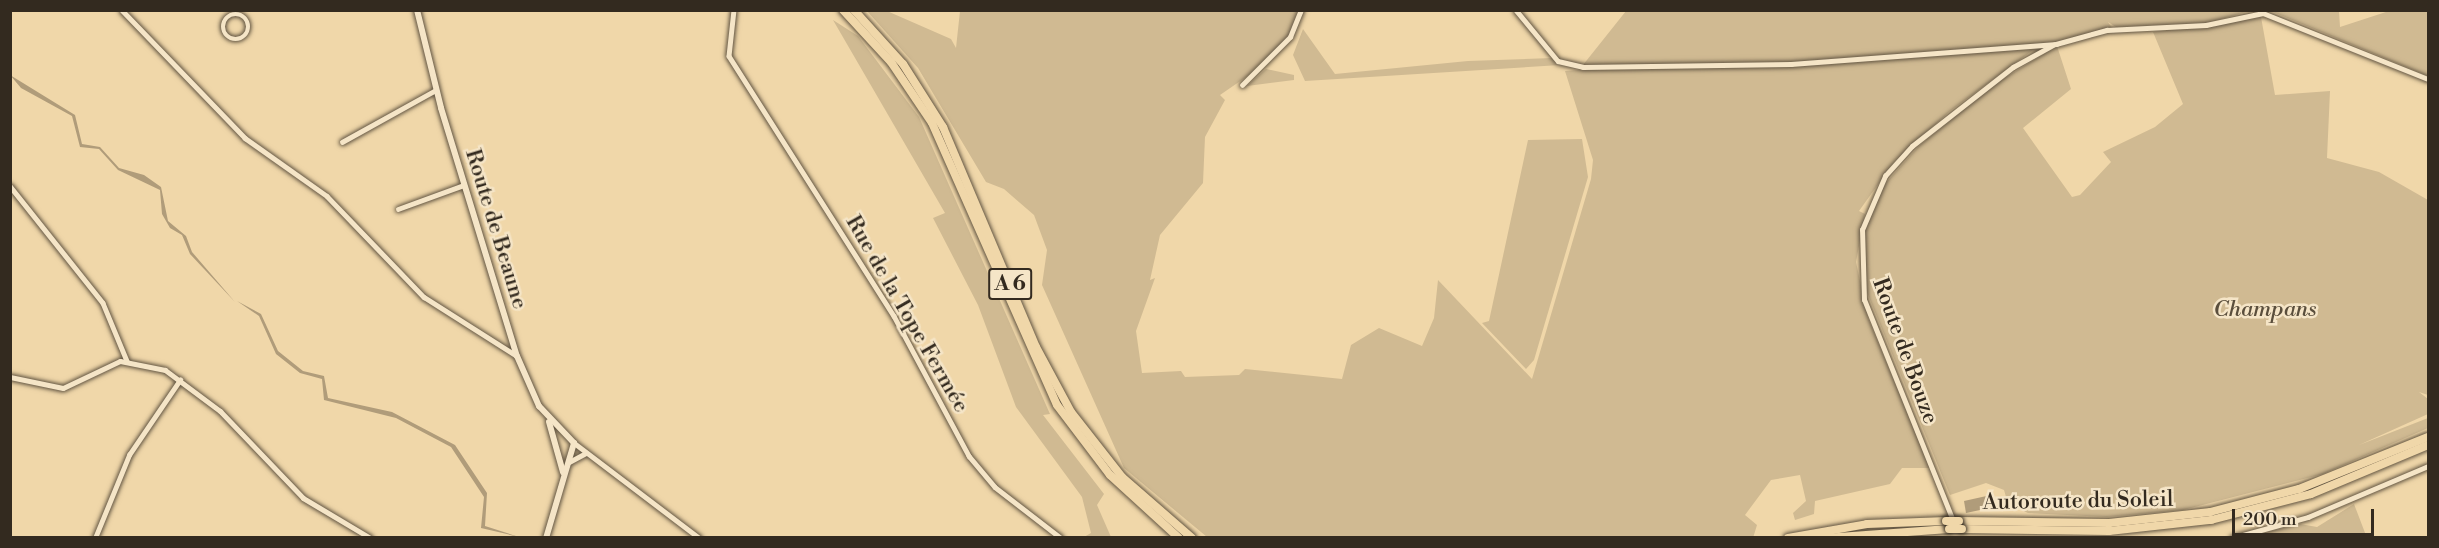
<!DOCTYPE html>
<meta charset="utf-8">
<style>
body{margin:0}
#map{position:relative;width:2439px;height:548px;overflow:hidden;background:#f0d7a9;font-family:"Libre Bodoni",serif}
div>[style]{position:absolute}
.green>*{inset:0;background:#d0ba92}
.water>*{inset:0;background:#b09c7a}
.roads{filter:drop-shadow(0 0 2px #625542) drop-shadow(0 0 2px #625542)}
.minor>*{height:4.5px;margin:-2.25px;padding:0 2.25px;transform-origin:2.25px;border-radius:2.25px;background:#f5e5c7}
.minor>.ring{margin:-2.25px;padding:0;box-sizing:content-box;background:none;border:4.5px solid #f5e5c7;border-radius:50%}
.tertiary>*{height:5px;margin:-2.5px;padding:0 2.5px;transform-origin:2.5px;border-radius:2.5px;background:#f5e5c7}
.secondary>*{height:6px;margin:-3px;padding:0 3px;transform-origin:3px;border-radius:3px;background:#f5e5c7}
.motorway>*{height:8px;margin:-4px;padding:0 4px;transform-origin:4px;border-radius:4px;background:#f0d7a9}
.bridges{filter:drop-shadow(0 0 2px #332a1f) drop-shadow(0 0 2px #332a1f)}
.motorway-bridge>*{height:8px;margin:-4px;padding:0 4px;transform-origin:4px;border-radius:4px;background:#f0d7a9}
span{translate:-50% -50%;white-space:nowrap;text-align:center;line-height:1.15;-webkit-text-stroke:5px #f5e5c7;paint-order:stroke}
.shield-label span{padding:2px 4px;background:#f5e5c7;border:2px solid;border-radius:4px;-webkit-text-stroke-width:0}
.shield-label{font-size:21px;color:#332a1f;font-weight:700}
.street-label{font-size:22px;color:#332a1f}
.park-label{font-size:22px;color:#5a4e3c;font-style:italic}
.frame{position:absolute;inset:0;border:12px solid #332a1f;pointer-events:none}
.scale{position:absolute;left:2232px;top:509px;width:142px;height:27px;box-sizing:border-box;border:3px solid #332a1f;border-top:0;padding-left:8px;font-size:18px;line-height:21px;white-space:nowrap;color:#332a1f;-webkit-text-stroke:4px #f5e5c7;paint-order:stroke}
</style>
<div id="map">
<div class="green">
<i style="clip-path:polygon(867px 11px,887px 11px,951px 39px,956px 48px,960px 11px,1298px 11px,1290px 33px,1265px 64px,1220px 95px,1225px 100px,1205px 137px,1203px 183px,1160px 235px,1150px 280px,1155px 278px,1136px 331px,1142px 373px,1181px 371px,1185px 377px,1239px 375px,1245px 369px,1342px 379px,1351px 345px,1379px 328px,1422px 346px,1434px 318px,1438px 280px,1532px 379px,1591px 179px,1593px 160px,1565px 71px,1579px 70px,1626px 11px,2249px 11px,2208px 23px,2116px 27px,2108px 22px,2112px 28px,2033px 50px,1950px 111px,1894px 162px,1859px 211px,1865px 214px,1856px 262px,1868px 318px,1930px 468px,1902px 468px,1890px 484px,1815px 501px,1814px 514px,1795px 520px,1793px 513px,1806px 501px,1800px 475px,1771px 480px,1745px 515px,1757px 525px,1753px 538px,1207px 537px,1124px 468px,1042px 285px,1047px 250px,1034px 215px,1004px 189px,986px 182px,918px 68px)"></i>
<i style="clip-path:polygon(2271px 11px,2339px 11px,2340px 27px,2389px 11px,2428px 11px,2428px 76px)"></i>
<i style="clip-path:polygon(2261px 17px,2275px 95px,2330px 91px,2327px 158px,2379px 172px,2428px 200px,2428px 395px,2419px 392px,2428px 399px,2428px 414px,2359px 445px,2428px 418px,2428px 428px,2323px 474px,2183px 510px,2107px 517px,2028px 513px,2008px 504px,2004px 490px,1986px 483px,1950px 495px,1864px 285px,1865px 230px,1883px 186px,1919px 146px,1995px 84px,2057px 46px,2071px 89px,2023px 128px,2072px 197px,2080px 195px,2111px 162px,2103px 152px,2155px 127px,2183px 104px,2153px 32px)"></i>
<i style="clip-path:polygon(833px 20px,858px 36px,919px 117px,1050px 414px,1043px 415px,1104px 494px,1097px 505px,1111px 537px,1084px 537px,1091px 533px,1082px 497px,1016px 407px,978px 305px,933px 218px,945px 213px)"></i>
<i style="clip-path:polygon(1303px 29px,1335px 74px,1468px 61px,1552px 58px,1560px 65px,1305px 81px,1293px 55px)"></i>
<i style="clip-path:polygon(1266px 69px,1294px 75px,1294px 80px,1247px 86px)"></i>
<i style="clip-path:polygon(1582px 139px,1588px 177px,1534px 360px,1526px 369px,1482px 323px,1489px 321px,1528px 140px)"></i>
<i style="clip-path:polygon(2354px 504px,2367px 538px,2242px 538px,2300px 524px,2317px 527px)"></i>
</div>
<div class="water">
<i style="clip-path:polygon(10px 75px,75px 115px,82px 144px,100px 147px,119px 168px,144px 175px,161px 187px,168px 221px,186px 236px,192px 252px,235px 302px,190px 254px,182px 235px,170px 228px,162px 214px,160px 190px,118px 170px,99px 149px,80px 147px,72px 116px,21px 88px)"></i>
<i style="clip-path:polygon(237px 301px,261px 314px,278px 351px,303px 371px,324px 376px,328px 398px,392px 412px,455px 445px,487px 493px,485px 526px,519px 537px,481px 528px,484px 497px,451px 447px,396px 418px,324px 400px,322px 379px,300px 373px,276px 354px,259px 316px)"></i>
<i style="clip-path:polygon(1991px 495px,1994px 507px,1966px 513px,1964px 501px)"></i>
</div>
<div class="roads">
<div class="minor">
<i style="left:122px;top:10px;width:178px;rotate:46.1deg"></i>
<i style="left:245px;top:138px;width:100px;rotate:35.3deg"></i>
<i style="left:327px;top:196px;width:140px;rotate:46.2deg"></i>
<i style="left:424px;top:297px;width:110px;rotate:32.4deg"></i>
<i style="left:734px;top:10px;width:46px;rotate:96.2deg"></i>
<i style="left:729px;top:56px;width:308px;rotate:57.6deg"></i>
<i style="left:894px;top:316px;width:159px;rotate:61.8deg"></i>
<i style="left:969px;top:456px;width:40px;rotate:50deg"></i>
<i style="left:995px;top:487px;width:83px;rotate:37.7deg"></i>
<i style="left:1516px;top:10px;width:66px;rotate:50.5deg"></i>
<i style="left:1558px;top:61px;width:26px;rotate:13deg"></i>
<i style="left:1583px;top:67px;width:208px;rotate:-0.8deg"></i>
<i style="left:1791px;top:64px;width:266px;rotate:-4.3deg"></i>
<i style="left:2056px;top:44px;width:53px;rotate:-15.4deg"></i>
<i style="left:2107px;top:30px;width:99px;rotate:-2.9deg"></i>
<i style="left:2206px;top:25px;width:58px;rotate:-11.9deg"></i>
<i style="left:2263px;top:13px;width:178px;rotate:21.8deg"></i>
<i class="ring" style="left:223px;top:14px;width:21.5px;height:21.5px"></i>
<i style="left:1242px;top:85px;width:68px;rotate:-45deg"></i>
<i style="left:1290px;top:37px;width:29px;rotate:-68deg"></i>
<i style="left:342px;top:142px;width:107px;rotate:-29deg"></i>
<i style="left:10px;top:186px;width:149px;rotate:51.5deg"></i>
<i style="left:103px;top:303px;width:63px;rotate:67.5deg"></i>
<i style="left:398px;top:209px;width:70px;rotate:-20deg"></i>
<i style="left:1953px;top:521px;width:238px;rotate:-111.9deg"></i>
<i style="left:1864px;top:300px;width:70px;rotate:-91.6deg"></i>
<i style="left:1862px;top:230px;width:59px;rotate:-66.9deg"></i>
<i style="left:1885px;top:176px;width:40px;rotate:-48deg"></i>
<i style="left:1912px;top:146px;width:128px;rotate:-38deg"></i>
<i style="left:2013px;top:67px;width:46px;rotate:-28.8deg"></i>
<i style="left:95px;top:538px;width:90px;rotate:-67.7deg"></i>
<i style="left:129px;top:455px;width:91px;rotate:-55.8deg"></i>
<i style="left:2232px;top:538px;width:79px;rotate:-15.4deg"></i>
<i style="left:2308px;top:517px;width:130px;rotate:-23deg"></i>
</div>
<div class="tertiary">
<i style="left:10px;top:377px;width:54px;rotate:11.7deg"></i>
<i style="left:63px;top:388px;width:63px;rotate:-25.3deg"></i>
<i style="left:120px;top:361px;width:46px;rotate:11.3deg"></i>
<i style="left:165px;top:370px;width:69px;rotate:36.7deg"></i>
<i style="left:220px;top:411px;width:120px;rotate:46.3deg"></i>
<i style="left:303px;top:498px;width:78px;rotate:30.8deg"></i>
<i style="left:574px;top:443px;width:157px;rotate:37.2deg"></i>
<i style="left:569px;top:462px;width:19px;rotate:-28deg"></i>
</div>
<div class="secondary">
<i style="left:417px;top:10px;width:101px;rotate:76.2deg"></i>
<i style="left:441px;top:108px;width:259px;rotate:73deg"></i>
<i style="left:517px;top:356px;width:55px;rotate:66.3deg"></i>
<i style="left:539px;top:406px;width:51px;rotate:46.6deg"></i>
<i style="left:574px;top:443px;width:99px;rotate:106.4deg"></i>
<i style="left:549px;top:422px;width:52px;rotate:74.4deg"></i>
</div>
<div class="motorway">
<i style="left:843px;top:10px;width:71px;rotate:47.3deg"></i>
<i style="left:891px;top:62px;width:73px;rotate:56.1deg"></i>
<i style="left:932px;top:123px;width:308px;rotate:66.1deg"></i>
<i style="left:1057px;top:405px;width:88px;rotate:52.9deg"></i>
<i style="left:1110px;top:475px;width:93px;rotate:42.4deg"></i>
<i style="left:854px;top:10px;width:73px;rotate:47.8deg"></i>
<i style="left:903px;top:64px;width:75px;rotate:57.6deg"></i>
<i style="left:943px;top:127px;width:239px;rotate:67.1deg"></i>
<i style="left:1036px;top:347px;width:74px;rotate:61.7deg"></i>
<i style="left:1071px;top:412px;width:83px;rotate:51.9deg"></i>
<i style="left:1122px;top:477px;width:93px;rotate:41.1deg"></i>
<i style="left:1959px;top:521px;width:150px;rotate:0.8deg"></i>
<i style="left:2109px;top:523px;width:102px;rotate:-6.2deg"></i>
<i style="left:2210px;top:512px;width:92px;rotate:-14.5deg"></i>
<i style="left:2299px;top:489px;width:139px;rotate:-22deg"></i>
<i style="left:1962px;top:529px;width:147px;rotate:0.8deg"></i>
<i style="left:2109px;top:531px;width:103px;rotate:-6.2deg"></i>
<i style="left:2211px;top:520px;width:103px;rotate:-14.6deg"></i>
<i style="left:2311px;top:494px;width:127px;rotate:-22.7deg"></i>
<i style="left:1788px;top:538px;width:80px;rotate:-10deg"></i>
<i style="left:1867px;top:524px;width:79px;rotate:-2.2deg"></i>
<i style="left:1825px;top:538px;width:124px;rotate:-4.2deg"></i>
</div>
</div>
<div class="bridges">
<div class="motorway-bridge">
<i style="left:1946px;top:521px;width:13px"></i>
<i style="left:1949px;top:529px;width:13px"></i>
</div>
</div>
<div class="shield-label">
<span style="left:1010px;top:284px">A 6</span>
</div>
<div class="street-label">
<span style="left:496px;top:229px;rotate:73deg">Route de Beaune</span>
<span style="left:907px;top:314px;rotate:60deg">Rue de la Tope Fermée</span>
<span style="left:1905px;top:351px;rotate:70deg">Route de Bouze</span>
<span style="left:2078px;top:501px;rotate:-1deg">Autoroute du Soleil</span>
</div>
<div class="park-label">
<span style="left:2265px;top:310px">Champans</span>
</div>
<div class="frame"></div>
<div class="scale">200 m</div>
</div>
